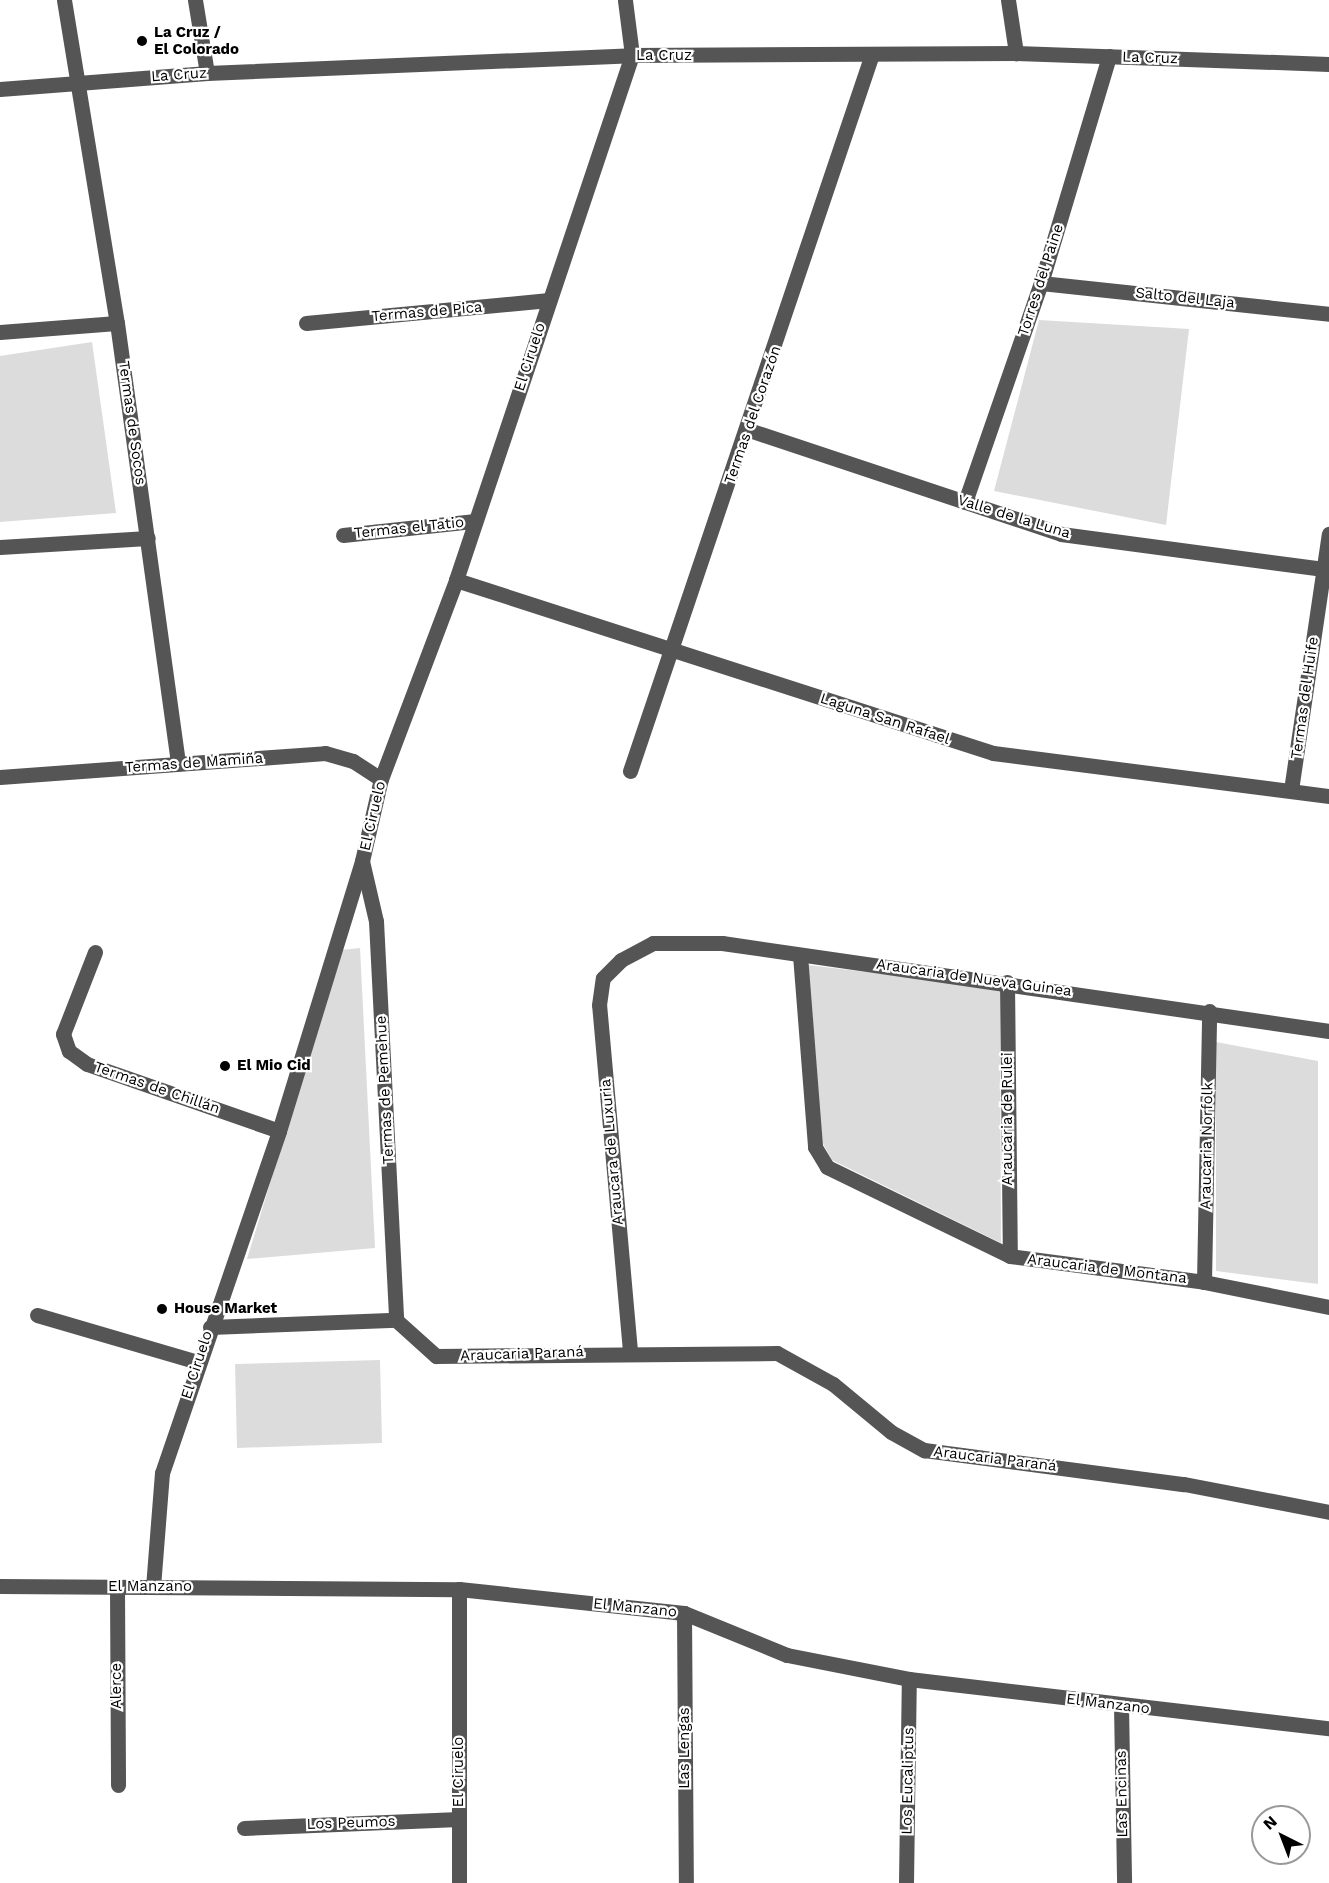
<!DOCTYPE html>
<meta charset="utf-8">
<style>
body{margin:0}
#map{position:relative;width:1329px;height:1883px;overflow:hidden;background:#fff;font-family:"Work Sans",sans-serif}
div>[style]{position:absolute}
.green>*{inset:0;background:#dcdcdc}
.minor>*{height:15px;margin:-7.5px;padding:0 7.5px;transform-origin:7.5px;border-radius:7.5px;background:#555}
.dots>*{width:16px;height:16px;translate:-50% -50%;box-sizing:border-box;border:3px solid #fff;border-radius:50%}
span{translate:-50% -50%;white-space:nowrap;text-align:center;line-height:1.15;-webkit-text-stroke:4.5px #fff;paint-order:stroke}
.poi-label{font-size:15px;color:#000;font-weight:700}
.left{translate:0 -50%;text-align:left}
.street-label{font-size:15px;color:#000}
.north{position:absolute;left:1251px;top:1805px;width:60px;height:60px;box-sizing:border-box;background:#fff;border:2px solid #999;border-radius:50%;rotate:318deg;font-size:16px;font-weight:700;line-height:24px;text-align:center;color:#000}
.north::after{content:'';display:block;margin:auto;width:21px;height:27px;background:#000;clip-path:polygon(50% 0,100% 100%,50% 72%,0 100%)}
</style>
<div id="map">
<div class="green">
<i style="clip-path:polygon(1039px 320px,1189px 329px,1166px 525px,994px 491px)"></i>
<i style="clip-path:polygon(92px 342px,116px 513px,0 522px,0 356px)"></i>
<i style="clip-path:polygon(360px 948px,375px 1248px,247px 1259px,341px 950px)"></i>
<i style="clip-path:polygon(808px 965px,1000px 988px,1001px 1243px,832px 1160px,822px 1142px)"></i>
<i style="clip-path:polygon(1216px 1042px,1318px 1061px,1318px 1284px,1216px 1271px)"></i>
<i style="clip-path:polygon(380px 1360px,382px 1443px,237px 1448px,235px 1364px)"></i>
</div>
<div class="minor">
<i style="left:64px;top:0;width:327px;rotate:80.7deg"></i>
<i style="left:117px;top:323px;width:445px;rotate:82.1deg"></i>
<i style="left:195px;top:0;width:74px;rotate:80.7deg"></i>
<i style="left:1008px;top:0;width:54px;rotate:81.4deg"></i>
<i style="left:0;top:89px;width:208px;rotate:-4.4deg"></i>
<i style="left:207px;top:73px;width:425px;rotate:-2.4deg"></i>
<i style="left:632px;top:55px;width:384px;rotate:-0.3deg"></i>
<i style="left:1016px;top:53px;width:313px;rotate:2deg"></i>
<i style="left:1041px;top:283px;width:290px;rotate:6.1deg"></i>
<i style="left:306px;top:323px;width:244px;rotate:-5.4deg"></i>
<i style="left:0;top:332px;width:117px;rotate:-4.4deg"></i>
<i style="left:749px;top:430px;width:329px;rotate:18.4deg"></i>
<i style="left:1061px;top:534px;width:265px;rotate:7.6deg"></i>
<i style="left:965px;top:502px;width:232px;rotate:-70.9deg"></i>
<i style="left:1041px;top:283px;width:237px;rotate:-73.3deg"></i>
<i style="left:343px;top:535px;width:133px;rotate:-6.1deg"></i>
<i style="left:0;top:547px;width:148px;rotate:-3.5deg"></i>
<i style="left:456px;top:580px;width:564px;rotate:17.86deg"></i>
<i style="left:993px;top:753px;width:339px;rotate:7.3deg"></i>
<i style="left:630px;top:771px;width:754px;rotate:-71.35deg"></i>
<i style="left:0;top:777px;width:326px;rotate:-4.2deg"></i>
<i style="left:325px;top:753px;width:29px;rotate:16deg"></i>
<i style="left:353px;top:761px;width:33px;rotate:33deg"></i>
<i style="left:1291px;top:790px;width:259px;rotate:-81.6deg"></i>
<i style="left:362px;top:861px;width:62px;rotate:76.9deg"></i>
<i style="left:376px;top:921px;width:400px;rotate:87.1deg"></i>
<i style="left:95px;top:952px;width:88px;rotate:111.3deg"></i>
<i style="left:63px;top:1034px;width:18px;rotate:71deg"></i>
<i style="left:69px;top:1051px;width:22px;rotate:36deg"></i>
<i style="left:87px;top:1064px;width:203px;rotate:19.2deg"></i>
<i style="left:800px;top:955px;width:193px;rotate:85.5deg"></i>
<i style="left:815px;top:1147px;width:23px;rotate:59deg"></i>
<i style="left:827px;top:1167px;width:203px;rotate:25.9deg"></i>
<i style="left:1010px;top:1256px;width:196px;rotate:7.6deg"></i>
<i style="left:1204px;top:1282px;width:127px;rotate:11.3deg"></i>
<i style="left:1007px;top:982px;width:274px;rotate:89.4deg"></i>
<i style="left:1204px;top:1282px;width:271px;rotate:-88.9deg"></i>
<i style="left:37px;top:1315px;width:168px;rotate:16.3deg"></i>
<i style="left:210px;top:1327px;width:186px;rotate:-2.2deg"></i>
<i style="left:396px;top:1320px;width:54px;rotate:42deg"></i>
<i style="left:436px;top:1356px;width:341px;rotate:-0.5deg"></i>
<i style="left:777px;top:1353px;width:64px;rotate:29deg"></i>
<i style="left:833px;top:1384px;width:75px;rotate:39.6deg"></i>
<i style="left:891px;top:1432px;width:38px;rotate:29deg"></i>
<i style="left:924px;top:1450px;width:262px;rotate:7.5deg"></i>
<i style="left:1184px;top:1484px;width:148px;rotate:10.9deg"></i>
<i style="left:630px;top:1351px;width:347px;rotate:-95.1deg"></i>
<i style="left:599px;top:1005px;width:27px;rotate:-82deg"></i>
<i style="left:603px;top:978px;width:25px;rotate:-45deg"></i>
<i style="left:621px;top:960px;width:36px;rotate:-28deg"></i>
<i style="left:653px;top:943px;width:69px"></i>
<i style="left:722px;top:943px;width:613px;rotate:8.25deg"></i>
<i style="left:0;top:1586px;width:459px;rotate:0.4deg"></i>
<i style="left:459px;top:1589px;width:226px;rotate:6.1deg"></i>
<i style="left:684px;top:1613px;width:111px;rotate:22.2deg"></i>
<i style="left:787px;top:1655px;width:124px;rotate:11.1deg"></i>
<i style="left:909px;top:1679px;width:423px;rotate:6.7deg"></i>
<i style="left:117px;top:1587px;width:198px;rotate:89.7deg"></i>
<i style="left:153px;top:1587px;width:114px;rotate:-85.5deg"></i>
<i style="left:162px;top:1473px;width:361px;rotate:-71.1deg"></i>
<i style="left:279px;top:1131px;width:282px;rotate:-72.9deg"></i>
<i style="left:362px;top:861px;width:84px;rotate:-77deg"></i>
<i style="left:381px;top:779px;width:213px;rotate:-69.3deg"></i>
<i style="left:456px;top:580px;width:554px;rotate:-71.47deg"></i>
<i style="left:632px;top:55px;width:55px;rotate:-97.3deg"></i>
<i style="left:684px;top:1613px;width:270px;rotate:89.6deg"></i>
<i style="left:1121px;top:1705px;width:178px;rotate:89deg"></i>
<i style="left:244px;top:1828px;width:215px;rotate:-2.4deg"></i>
<i style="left:459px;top:1883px;width:294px;rotate:-90deg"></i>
<i style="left:906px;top:1883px;width:204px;rotate:-89.2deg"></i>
</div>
<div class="dots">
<i style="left:142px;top:41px;background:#000"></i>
<i style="left:225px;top:1066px;background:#000"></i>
<i style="left:162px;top:1309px;background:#000"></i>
</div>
<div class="poi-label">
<span class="left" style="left:154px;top:41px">La Cruz /<br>El Colorado</span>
<span class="left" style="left:237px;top:1066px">El Mio Cid</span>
<span class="left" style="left:174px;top:1309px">House Market</span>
</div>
<div class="street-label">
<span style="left:664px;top:56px">La Cruz</span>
<span style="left:1150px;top:58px;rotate:2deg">La Cruz</span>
<span style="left:179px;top:75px;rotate:-4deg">La Cruz</span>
<span style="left:1041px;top:280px;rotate:-72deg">Torres del Paine</span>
<span style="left:1185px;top:298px;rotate:6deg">Salto del Laja</span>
<span style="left:427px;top:312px;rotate:-5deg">Termas de Pica</span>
<span style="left:530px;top:357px;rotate:-72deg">El Ciruelo</span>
<span style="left:753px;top:415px;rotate:-71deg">Termas del Corazón</span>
<span style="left:132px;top:423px;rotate:82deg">Termas de Socos</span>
<span style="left:1014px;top:517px;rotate:17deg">Valle de la Luna</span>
<span style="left:409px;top:528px;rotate:-6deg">Termas el Tatio</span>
<span style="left:1305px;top:698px;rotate:-82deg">Termas del Huife</span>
<span style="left:885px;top:719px;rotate:18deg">Laguna San Rafael</span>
<span style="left:194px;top:763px;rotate:-4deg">Termas de Mamiña</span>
<span style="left:373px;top:816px;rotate:-77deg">El Ciruelo</span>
<span style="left:974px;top:978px;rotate:8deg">Araucaria de Nueva Guinea</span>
<span style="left:157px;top:1088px;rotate:19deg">Termas de Chillán</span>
<span style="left:385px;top:1090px;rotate:-93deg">Termas de Pemehue</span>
<span style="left:1008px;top:1119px;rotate:-90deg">Araucaria de Rulei</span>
<span style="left:1207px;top:1146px;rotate:-89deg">Araucaria Norfolk</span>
<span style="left:612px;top:1152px;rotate:-95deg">Araucara de Luxuria</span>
<span style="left:1107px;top:1269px;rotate:7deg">Araucaria de Montana</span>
<span style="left:522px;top:1354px;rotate:-2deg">Araucaria Paraná</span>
<span style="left:197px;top:1365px;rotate:-72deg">El Ciruelo</span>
<span style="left:995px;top:1459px;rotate:7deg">Araucaria Paraná</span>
<span style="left:150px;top:1587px">El Manzano</span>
<span style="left:635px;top:1608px;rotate:6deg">El Manzano</span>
<span style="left:117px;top:1686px;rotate:-90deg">Alerce</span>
<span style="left:1108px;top:1704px;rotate:7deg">El Manzano</span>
<span style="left:685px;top:1748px;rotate:-90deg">Las Lengas</span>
<span style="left:459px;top:1772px;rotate:-90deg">El Ciruelo</span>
<span style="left:908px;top:1781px;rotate:-89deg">Los Eucaliptus</span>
<span style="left:1122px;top:1794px;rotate:-91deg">Las Encinas</span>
<span style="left:351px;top:1823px;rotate:-2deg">Los Peumos</span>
</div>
<div class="north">N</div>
</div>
